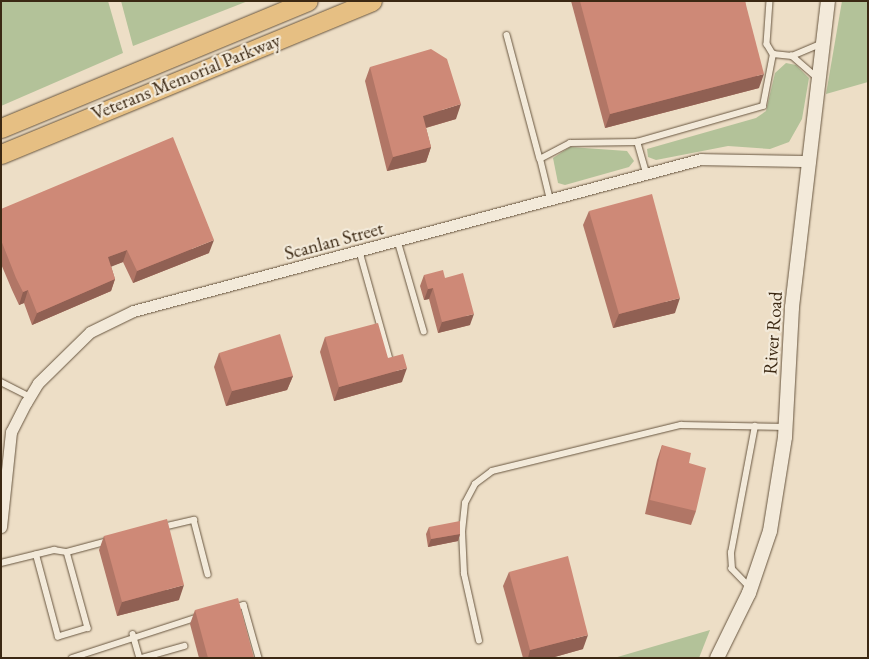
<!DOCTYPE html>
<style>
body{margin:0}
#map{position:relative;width:869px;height:659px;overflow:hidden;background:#eddec6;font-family:"EB Garamond",serif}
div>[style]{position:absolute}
.green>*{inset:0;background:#b3c299}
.roads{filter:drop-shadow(0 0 1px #685640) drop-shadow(0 0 1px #685640)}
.service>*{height:5.5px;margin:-2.75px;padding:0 2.75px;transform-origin:2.75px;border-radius:2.75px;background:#f3eada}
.minor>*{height:11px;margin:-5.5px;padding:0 5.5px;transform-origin:5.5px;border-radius:5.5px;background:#f3eada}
.tertiary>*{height:14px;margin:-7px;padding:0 7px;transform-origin:7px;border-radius:7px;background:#f3eada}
.trunk>*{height:19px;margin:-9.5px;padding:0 9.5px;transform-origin:9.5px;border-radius:9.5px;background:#e6bf83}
.wall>*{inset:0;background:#b17666}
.shaded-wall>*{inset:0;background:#906053}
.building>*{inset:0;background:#ce8977}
span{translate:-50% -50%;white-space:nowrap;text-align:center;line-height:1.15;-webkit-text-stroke:4.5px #f3eada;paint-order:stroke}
.street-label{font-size:19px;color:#3b2813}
.frame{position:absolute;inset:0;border:2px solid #3b2813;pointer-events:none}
</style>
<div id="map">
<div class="green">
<i style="clip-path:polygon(1px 1px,108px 1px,123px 53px,1px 106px)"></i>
<i style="clip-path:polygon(121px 1px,248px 1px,133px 46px)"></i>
<i style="clip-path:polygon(842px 1px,868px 1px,868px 82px,826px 94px)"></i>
<i style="clip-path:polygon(786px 63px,796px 65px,809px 78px,802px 119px,789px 142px,770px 149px,728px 146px,656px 160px,648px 157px,647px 149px,756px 118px,766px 111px,775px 73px)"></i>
<i style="clip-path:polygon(570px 147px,627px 151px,634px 161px,629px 167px,565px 185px,558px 183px,553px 158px)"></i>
<i style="clip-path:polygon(710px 630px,699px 658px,614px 658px)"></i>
</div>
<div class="roads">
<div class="service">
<i style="left:770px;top:1px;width:43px;rotate:94deg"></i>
<i style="left:767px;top:44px;width:12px;rotate:59deg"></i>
<i style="left:773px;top:54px;width:19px;rotate:6deg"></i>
<i style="left:507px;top:35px;width:128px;rotate:75.1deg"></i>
<i style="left:818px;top:79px;width:35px;rotate:-139deg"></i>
<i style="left:792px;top:56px;width:33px;rotate:-23deg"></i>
<i style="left:646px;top:173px;width:32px;rotate:-106deg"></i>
<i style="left:637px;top:142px;width:131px;rotate:-15.9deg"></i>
<i style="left:763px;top:106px;width:53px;rotate:-79.1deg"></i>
<i style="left:550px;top:200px;width:42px;rotate:-103.7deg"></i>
<i style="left:540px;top:159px;width:34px;rotate:-28deg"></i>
<i style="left:570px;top:143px;width:67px;rotate:-0.9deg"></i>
<i style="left:398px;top:241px;width:94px;rotate:73.9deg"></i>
<i style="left:360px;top:252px;width:115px;rotate:74.4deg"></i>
<i style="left:1px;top:382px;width:33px;rotate:27deg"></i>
<i style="left:163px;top:527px;width:32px;rotate:-13deg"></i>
<i style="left:194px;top:520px;width:56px;rotate:75.5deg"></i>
<i style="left:67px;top:552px;width:42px;rotate:-15deg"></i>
<i style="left:1px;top:563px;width:55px;rotate:-13.8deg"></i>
<i style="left:54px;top:550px;width:13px;rotate:9deg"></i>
<i style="left:67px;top:552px;width:79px;rotate:74.6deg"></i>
<i style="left:88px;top:628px;width:31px;rotate:163deg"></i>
<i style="left:58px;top:637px;width:85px;rotate:-105deg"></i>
<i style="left:751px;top:589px;width:28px;rotate:-134deg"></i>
<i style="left:732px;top:569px;width:16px;rotate:-94deg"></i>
<i style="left:731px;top:553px;width:129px;rotate:-79.3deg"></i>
<i style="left:234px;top:608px;width:10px;rotate:-17deg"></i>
<i style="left:244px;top:605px;width:55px;rotate:74.2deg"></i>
<i style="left:133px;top:634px;width:25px;rotate:74deg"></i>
<i style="left:479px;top:641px;width:69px;rotate:-102.6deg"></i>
<i style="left:464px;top:574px;width:42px;rotate:-92.7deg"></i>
<i style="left:462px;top:532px;width:29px;rotate:-84deg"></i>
<i style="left:465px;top:503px;width:21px;rotate:-62deg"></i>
<i style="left:475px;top:484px;width:21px;rotate:-37deg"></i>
<i style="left:492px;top:471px;width:195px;rotate:-13.7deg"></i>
<i style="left:681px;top:425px;width:105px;rotate:1.1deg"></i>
<i style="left:72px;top:658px;width:133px;rotate:-18deg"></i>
<i style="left:142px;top:658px;width:44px;rotate:-15.9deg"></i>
</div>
<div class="minor">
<i style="left:1px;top:527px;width:96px;rotate:-84deg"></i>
<i style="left:11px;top:432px;width:33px;rotate:-63deg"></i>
<i style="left:26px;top:403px;width:23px;rotate:-59deg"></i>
<i style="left:38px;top:383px;width:73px;rotate:-44.4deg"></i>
<i style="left:90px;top:332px;width:48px;rotate:-26deg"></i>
<i style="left:133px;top:311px;width:588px;rotate:-14.98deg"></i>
<i style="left:701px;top:159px;width:109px;rotate:1.1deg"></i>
</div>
<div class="tertiary">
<i style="left:717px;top:658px;width:72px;rotate:-63.8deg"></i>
<i style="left:749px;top:593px;width:65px;rotate:-71.3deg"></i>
<i style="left:770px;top:531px;width:95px;rotate:-80.9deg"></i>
<i style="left:785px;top:437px;width:130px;rotate:-86.9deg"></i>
<i style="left:792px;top:307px;width:308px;rotate:-83.3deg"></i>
</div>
<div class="trunk">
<i style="left:1px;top:128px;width:332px;rotate:-22.5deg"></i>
<i style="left:1px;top:154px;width:401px;rotate:-22.4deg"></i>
</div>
</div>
<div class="wall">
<i style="clip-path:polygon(571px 1px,745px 1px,759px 88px,605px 128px)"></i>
<i style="clip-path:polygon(370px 67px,456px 119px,426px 128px,431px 147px,426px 162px,387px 171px,365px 81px)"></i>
<i style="clip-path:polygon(1px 209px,209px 253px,133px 283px,123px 262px,111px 266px,115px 279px,111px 291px,32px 325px,24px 303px,19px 305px,12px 290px,1px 264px)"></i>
<i style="clip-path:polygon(589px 211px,675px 313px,613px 328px,583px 225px)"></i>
<i style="clip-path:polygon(424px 275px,445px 278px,470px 325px,438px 333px,429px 299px,424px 300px,420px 286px)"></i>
<i style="clip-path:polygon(325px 337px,388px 358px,402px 382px,334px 401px,320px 352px)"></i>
<i style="clip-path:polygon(219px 353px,293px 376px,287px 390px,226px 406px,214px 367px)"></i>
<i style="clip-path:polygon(662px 445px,689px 463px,696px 511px,691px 525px,645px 514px,657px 460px)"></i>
<i style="clip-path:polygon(429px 527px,460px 534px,458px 541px,428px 547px,426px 534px)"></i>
<i style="clip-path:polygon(104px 536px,179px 600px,117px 616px,99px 550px)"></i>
<i style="clip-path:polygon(509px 572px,583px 649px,551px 658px,523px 658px,503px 586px)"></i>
<i style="clip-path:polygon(195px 610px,254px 658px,199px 658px,190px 624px)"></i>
</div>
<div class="shaded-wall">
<i style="clip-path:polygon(764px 74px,759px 88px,605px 128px,610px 114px)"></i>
<i style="clip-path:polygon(461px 104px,456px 119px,418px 130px,423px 116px)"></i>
<i style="clip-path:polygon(431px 147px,426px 162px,387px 171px,393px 157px)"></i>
<i style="clip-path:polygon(214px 240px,209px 253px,133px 283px,137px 271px)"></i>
<i style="clip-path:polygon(127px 250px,123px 262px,103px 270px,108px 257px)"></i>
<i style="clip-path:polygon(115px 279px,111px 291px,32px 325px,37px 313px)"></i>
<i style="clip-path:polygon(433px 288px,429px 299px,424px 300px,428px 289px)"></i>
<i style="clip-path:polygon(28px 290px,24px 303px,19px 305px,23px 292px)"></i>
<i style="clip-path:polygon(680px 298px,675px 313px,613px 328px,619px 314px)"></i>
<i style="clip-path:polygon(474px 314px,470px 325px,438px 333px,442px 322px)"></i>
<i style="clip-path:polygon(407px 368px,402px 382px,334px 401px,339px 387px)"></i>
<i style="clip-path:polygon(293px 376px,287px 390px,226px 406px,232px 391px)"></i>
<i style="clip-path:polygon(460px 534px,458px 541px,428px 547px,431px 539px)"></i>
<i style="clip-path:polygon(184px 585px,179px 600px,117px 616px,122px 602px)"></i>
<i style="clip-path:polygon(588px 635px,583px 649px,551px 658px,528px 658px,530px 650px)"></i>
</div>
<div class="building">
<i style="clip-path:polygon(580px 1px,745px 1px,764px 74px,610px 114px)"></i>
<i style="clip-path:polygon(431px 49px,447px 59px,461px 104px,423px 116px,431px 147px,393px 157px,370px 67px)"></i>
<i style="clip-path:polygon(173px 137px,214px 240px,137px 271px,127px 250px,108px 257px,115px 279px,37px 313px,28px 290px,23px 292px,16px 278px,1px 240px,1px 209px)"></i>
<i style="clip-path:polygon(652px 194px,680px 298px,619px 314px,589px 211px)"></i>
<i style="clip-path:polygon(443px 270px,445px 278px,463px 273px,474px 314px,442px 322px,433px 288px,428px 289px,424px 275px)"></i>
<i style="clip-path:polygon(378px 323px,388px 358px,403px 354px,407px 368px,339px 387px,325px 337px)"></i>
<i style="clip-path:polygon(280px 334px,293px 376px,232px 391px,219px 353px)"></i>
<i style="clip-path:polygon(662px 445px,691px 453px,689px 463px,706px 468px,696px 511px,650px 500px)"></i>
<i style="clip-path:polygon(167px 519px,184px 585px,122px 602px,104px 536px)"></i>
<i style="clip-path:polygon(460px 521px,460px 534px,431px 539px,429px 527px)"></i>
<i style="clip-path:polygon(568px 556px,588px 635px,530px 650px,509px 572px)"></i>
<i style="clip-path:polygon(238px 598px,254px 658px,208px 658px,195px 610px)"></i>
</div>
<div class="street-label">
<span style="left:186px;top:77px;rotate:-22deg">Veterans Memorial Parkway</span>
<span style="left:334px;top:241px;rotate:-15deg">Scanlan Street</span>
<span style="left:773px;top:333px;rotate:-86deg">River Road</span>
</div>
<div class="frame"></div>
</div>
